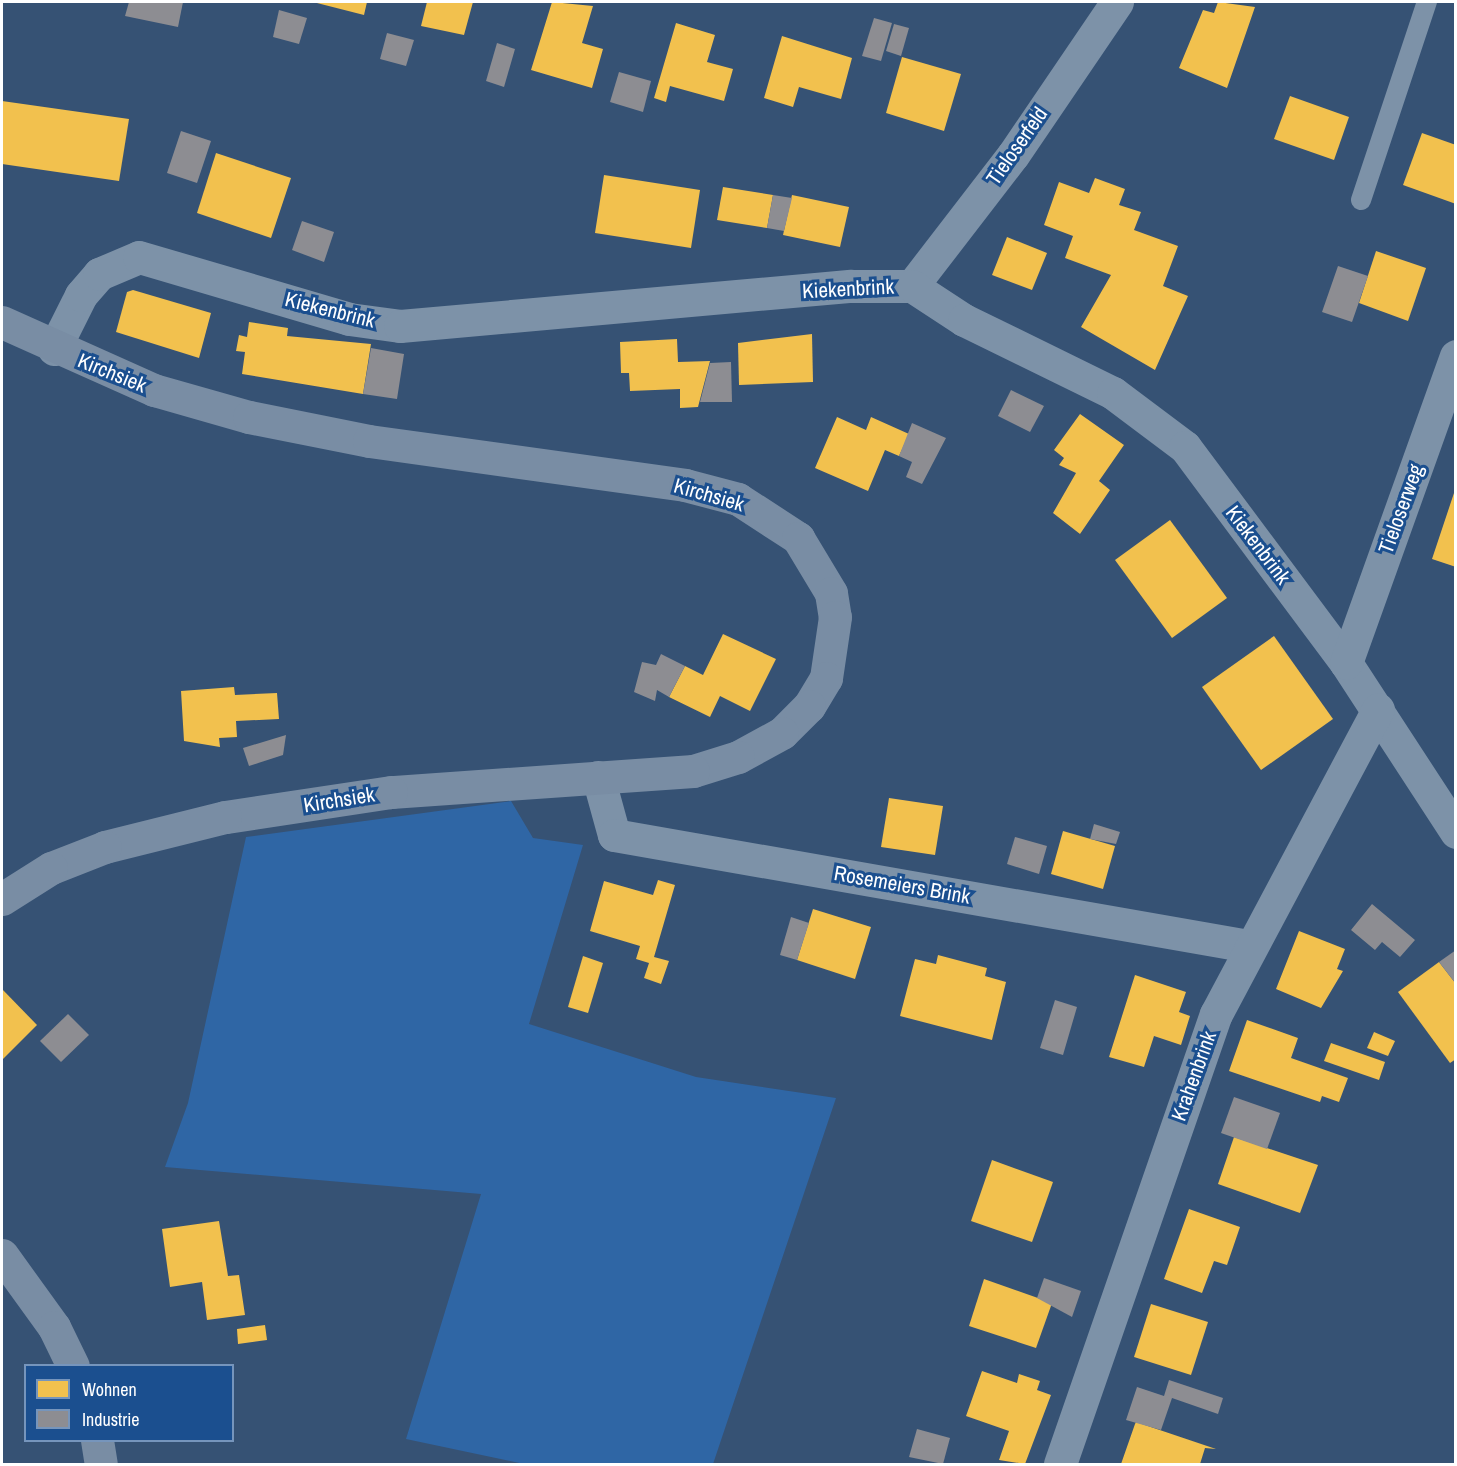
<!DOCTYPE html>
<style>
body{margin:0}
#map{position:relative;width:1457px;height:1466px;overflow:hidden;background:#365274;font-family:"Archivo Narrow",sans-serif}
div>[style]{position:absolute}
.green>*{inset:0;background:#2f66a5}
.homes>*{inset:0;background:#f2c14e}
.industry>*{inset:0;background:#8d8d92}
.service>*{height:20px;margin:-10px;padding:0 10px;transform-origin:10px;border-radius:10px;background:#7d92a8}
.minor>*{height:33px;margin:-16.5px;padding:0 16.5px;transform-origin:16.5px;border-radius:16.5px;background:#7d92a8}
.secondary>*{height:33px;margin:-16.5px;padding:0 16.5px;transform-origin:16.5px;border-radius:16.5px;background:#798da4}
span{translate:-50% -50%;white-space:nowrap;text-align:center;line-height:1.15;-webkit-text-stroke:6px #1b4f8f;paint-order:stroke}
.street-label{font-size:21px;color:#fff}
.frame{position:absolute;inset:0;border:3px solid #fff;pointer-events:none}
.legend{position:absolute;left:24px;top:1364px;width:210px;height:78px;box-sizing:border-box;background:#1b4f8f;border:2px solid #7695bc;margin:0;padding:8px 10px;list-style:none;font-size:18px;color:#fff}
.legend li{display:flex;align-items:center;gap:12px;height:30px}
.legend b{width:30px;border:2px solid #7695bc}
</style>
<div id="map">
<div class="green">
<i style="clip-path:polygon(511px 801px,533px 838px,583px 845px,529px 1024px,696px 1077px,836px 1098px,713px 1464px,524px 1464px,406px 1439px,481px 1194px,165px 1167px,188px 1103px,246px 837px)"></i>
</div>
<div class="homes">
<i style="clip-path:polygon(313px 2px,367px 2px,364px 15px)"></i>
<i style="clip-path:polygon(427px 2px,473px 2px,464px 35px,421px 26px)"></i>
<i style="clip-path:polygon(552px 2px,593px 6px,582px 43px,603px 49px,592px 88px,531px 70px)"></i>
<i style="clip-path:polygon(1218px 2px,1255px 7px,1227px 88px,1179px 68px,1203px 10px,1214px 13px)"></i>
<i style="clip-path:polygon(676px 23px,715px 35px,707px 62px,733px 69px,724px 101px,670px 86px,666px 102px,654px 98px)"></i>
<i style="clip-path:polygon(782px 36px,852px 58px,841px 99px,799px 87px,793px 107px,764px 98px)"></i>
<i style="clip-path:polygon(902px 57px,961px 74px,944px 131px,886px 113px)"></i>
<i style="clip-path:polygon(1290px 96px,1349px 117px,1334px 160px,1274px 139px)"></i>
<i style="clip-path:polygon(2px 101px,129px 119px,119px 181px,2px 164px)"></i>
<i style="clip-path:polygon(1422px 133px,1456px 145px,1456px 204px,1403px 185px)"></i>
<i style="clip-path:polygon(216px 153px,291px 178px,271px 238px,197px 213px)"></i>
<i style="clip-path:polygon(604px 175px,700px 190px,691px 248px,595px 233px)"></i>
<i style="clip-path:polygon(1095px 178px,1125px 189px,1119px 205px,1141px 212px,1134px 230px,1178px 246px,1163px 286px,1188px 296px,1155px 370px,1081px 327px,1111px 275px,1065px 258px,1073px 236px,1044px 225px,1059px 182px,1089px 193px)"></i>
<i style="clip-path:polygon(723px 187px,773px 195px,767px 228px,717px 220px)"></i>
<i style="clip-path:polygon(792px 195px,849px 207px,840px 247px,783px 235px)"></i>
<i style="clip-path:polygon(1007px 237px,1047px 253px,1032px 290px,992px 275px)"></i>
<i style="clip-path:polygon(1376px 251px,1426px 268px,1408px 321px,1359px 303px)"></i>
<i style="clip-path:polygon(133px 290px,211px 313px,199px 358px,116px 332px,127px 292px)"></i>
<i style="clip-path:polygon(249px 322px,288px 328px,287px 336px,371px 344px,363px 394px,242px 374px,245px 352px,236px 351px,239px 335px,247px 337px)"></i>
<i style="clip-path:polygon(812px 334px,813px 382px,739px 385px,738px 343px)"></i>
<i style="clip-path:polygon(677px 339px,678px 362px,710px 361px,698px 407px,680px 408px,680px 389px,630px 391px,629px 373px,621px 373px,620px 342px)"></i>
<i style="clip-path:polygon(1080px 414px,1124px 445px,1099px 481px,1110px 490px,1080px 534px,1053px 513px,1076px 473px,1059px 465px,1064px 458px,1054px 450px)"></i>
<i style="clip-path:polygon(837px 417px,866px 430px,871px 417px,909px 434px,899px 456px,885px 450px,868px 491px,815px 468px)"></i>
<i style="clip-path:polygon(1455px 490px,1456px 491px,1456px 567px,1432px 559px)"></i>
<i style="clip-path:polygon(1170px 520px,1227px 598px,1172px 638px,1115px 560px)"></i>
<i style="clip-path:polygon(723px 634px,776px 659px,750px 711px,720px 696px,710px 717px,669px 697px,685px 666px,703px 675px)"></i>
<i style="clip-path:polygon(1274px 636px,1333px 719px,1261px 770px,1202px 687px)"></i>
<i style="clip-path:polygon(234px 687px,235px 695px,277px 693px,279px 719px,236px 721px,237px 737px,219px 738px,220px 747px,184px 741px,181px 691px)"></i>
<i style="clip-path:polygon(889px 798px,943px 806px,935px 855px,881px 847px)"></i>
<i style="clip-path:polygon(1063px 831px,1115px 846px,1103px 889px,1051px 874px)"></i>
<i style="clip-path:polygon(658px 880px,675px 885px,654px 957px,669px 961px,661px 984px,644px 978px,649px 963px,636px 959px,640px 946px,590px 931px,604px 881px,653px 895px)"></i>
<i style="clip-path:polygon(813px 909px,871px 927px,855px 979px,797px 960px)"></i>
<i style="clip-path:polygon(1299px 931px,1345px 949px,1337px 969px,1343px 971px,1321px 1008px,1276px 989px)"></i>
<i style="clip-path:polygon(938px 955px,987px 968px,985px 976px,1006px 982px,992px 1040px,900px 1016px,915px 959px,936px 964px)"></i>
<i style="clip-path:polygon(583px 956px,603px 963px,588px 1013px,568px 1007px)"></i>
<i style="clip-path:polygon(1439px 962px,1456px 984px,1456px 1059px,1450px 1063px,1398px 992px)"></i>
<i style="clip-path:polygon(1135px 975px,1186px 992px,1179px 1012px,1190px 1016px,1181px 1045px,1154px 1036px,1144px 1067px,1109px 1057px)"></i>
<i style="clip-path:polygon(2px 989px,37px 1025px,2px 1060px)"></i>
<i style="clip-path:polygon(1247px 1020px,1298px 1038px,1291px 1058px,1348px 1078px,1339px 1102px,1322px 1096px,1320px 1102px,1229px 1071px)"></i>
<i style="clip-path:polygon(1374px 1032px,1395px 1041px,1388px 1056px,1367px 1048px)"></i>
<i style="clip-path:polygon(1331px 1043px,1385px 1062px,1379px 1080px,1324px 1061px)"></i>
<i style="clip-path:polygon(1234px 1137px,1318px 1165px,1300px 1213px,1218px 1184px)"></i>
<i style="clip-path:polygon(992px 1160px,1053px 1182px,1032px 1242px,971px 1221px)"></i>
<i style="clip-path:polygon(1189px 1209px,1240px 1227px,1227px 1265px,1214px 1261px,1202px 1293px,1164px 1279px)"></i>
<i style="clip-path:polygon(219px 1221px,228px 1276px,239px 1275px,245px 1315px,207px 1320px,202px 1282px,170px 1287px,162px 1229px)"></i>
<i style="clip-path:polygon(984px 1279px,1052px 1303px,1036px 1348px,969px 1326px)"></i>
<i style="clip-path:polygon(1151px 1304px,1208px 1322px,1191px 1375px,1134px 1357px)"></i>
<i style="clip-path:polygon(265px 1325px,267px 1340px,238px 1344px,237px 1329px)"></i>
<i style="clip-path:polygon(982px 1371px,1017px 1383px,1019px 1374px,1040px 1381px,1037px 1390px,1051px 1395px,1025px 1464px,999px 1460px,1009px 1431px,966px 1416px)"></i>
<i style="clip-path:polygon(1135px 1424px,1136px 1422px,1216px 1449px,1205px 1448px,1200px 1464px,1121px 1464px)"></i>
</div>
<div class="industry">
<i style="clip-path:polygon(129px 2px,183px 2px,178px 27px,125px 16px)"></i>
<i style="clip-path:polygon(279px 10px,307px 18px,299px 44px,273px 37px)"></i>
<i style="clip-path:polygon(874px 18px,892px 23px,881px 61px,862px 56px)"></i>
<i style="clip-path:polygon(894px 24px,909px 28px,901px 56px,886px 51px)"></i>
<i style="clip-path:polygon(387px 33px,414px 40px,406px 66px,380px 59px)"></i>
<i style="clip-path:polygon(497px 43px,515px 49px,504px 87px,486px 81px)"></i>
<i style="clip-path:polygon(619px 72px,651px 81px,643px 112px,610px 102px)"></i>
<i style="clip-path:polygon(181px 131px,211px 141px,197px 183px,167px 173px)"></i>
<i style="clip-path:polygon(773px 195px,792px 198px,784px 231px,767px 228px)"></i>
<i style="clip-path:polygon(302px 221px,334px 232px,324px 262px,292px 250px)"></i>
<i style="clip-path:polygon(1338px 266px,1368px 276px,1352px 322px,1322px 312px)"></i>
<i style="clip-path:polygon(371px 348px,404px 354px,397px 399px,363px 394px)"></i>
<i style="clip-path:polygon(731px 362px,732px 402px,700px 402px,710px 363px)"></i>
<i style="clip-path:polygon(1011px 390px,1044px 406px,1030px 432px,998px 416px)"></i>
<i style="clip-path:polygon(912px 423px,946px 438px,922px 484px,906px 477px,912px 462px,899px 456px)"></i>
<i style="clip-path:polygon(661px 654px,685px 666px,669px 697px,657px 690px,655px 701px,634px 692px,642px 662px,656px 665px)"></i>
<i style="clip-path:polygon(286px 735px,283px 755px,249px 766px,243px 748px)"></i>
<i style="clip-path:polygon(1094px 824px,1120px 832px,1116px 844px,1090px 839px)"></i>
<i style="clip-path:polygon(1015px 837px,1047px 846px,1039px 874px,1007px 864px)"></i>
<i style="clip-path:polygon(1372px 904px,1415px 940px,1400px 957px,1382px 942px,1375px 950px,1351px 930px)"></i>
<i style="clip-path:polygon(791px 917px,809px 923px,797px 960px,780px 955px)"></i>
<i style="clip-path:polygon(1456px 950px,1456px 984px,1439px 962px)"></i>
<i style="clip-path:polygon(1055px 1000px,1077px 1007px,1063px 1055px,1040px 1048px)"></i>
<i style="clip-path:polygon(68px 1014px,89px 1035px,61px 1062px,40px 1041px)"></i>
<i style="clip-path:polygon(1234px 1097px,1280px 1113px,1267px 1149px,1221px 1133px)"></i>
<i style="clip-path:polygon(1044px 1278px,1081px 1291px,1072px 1317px,1037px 1298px)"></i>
<i style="clip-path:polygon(1169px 1380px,1223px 1398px,1218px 1414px,1172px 1398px,1161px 1430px,1126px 1420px,1137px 1387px,1164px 1396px)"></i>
<i style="clip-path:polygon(917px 1429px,950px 1438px,943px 1464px,909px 1457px)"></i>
</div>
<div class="service">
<i style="left:1361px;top:200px;width:209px;rotate:-71.6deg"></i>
</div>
<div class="minor">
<i style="left:912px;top:286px;width:165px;rotate:-52.4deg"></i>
<i style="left:1013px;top:155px;width:185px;rotate:-55.8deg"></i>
<i style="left:54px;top:349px;width:60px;rotate:-63.4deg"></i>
<i style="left:81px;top:295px;width:28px;rotate:-49deg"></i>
<i style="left:99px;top:274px;width:43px;rotate:-23deg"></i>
<i style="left:139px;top:257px;width:219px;rotate:16.4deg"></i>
<i style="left:349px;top:319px;width:51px;rotate:7.8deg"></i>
<i style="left:400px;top:326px;width:453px;rotate:-5.1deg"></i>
<i style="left:851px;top:286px;width:61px"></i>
<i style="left:912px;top:286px;width:62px;rotate:33.2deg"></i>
<i style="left:964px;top:320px;width:166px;rotate:26.1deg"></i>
<i style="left:1113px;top:393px;width:90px;rotate:36.9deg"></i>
<i style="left:1185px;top:447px;width:269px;rotate:53.3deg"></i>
<i style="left:1346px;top:663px;width:202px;rotate:56.9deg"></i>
<i style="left:1346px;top:663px;width:326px;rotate:-70.3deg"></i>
<i style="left:598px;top:777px;width:60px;rotate:74.6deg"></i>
<i style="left:614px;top:835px;width:644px;rotate:9.93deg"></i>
<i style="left:1060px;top:1464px;width:476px;rotate:-70.9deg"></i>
<i style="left:1216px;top:1014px;width:345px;rotate:-62deg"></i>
</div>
<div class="secondary">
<i style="left:2px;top:322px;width:167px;rotate:24.1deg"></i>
<i style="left:154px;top:390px;width:99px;rotate:15.9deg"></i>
<i style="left:249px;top:417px;width:122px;rotate:11.3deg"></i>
<i style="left:369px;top:441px;width:319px;rotate:7.9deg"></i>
<i style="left:685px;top:485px;width:55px;rotate:14.8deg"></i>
<i style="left:738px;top:499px;width:72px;rotate:33deg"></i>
<i style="left:798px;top:538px;width:64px;rotate:59deg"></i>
<i style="left:831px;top:593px;width:24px;rotate:81deg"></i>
<i style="left:835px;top:617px;width:62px;rotate:98.4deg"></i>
<i style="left:826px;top:678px;width:33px;rotate:121deg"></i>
<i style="left:809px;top:706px;width:38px;rotate:135deg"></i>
<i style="left:782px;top:733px;width:50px;rotate:151.4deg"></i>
<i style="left:738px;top:757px;width:47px;rotate:162.7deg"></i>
<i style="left:693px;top:771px;width:303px;rotate:176deg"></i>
<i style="left:391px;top:792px;width:168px;rotate:171.4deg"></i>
<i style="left:225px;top:817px;width:124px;rotate:166deg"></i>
<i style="left:105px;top:847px;width:58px;rotate:158.7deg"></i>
<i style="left:51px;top:868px;width:58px;rotate:147.7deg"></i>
<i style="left:2px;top:1255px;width:89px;rotate:54.2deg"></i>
<i style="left:54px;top:1327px;width:43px;rotate:64deg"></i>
<i style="left:97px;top:1440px;width:24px;rotate:81deg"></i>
</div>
<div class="street-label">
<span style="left:1017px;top:146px;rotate:-55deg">Tieloserfeld</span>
<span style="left:848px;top:289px;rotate:-3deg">Kiekenbrink</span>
<span style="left:330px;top:310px;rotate:14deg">Kiekenbrink</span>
<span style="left:112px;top:373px;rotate:22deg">Kirchsiek</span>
<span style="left:709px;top:495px;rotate:16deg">Kirchsiek</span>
<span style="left:1401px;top:509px;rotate:-70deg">Tieloserweg</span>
<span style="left:1258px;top:545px;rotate:53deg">Kiekenbrink</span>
<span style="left:339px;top:800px;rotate:-9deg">Kirchsiek</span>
<span style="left:902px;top:885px;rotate:10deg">Rosemeiers Brink</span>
<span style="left:1194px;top:1076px;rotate:-70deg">Krahenbrink</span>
</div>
<div class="frame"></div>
<ul class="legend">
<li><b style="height:16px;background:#f2c14e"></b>Wohnen</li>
<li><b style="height:16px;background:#8d8d92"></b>Industrie</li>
</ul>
</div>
